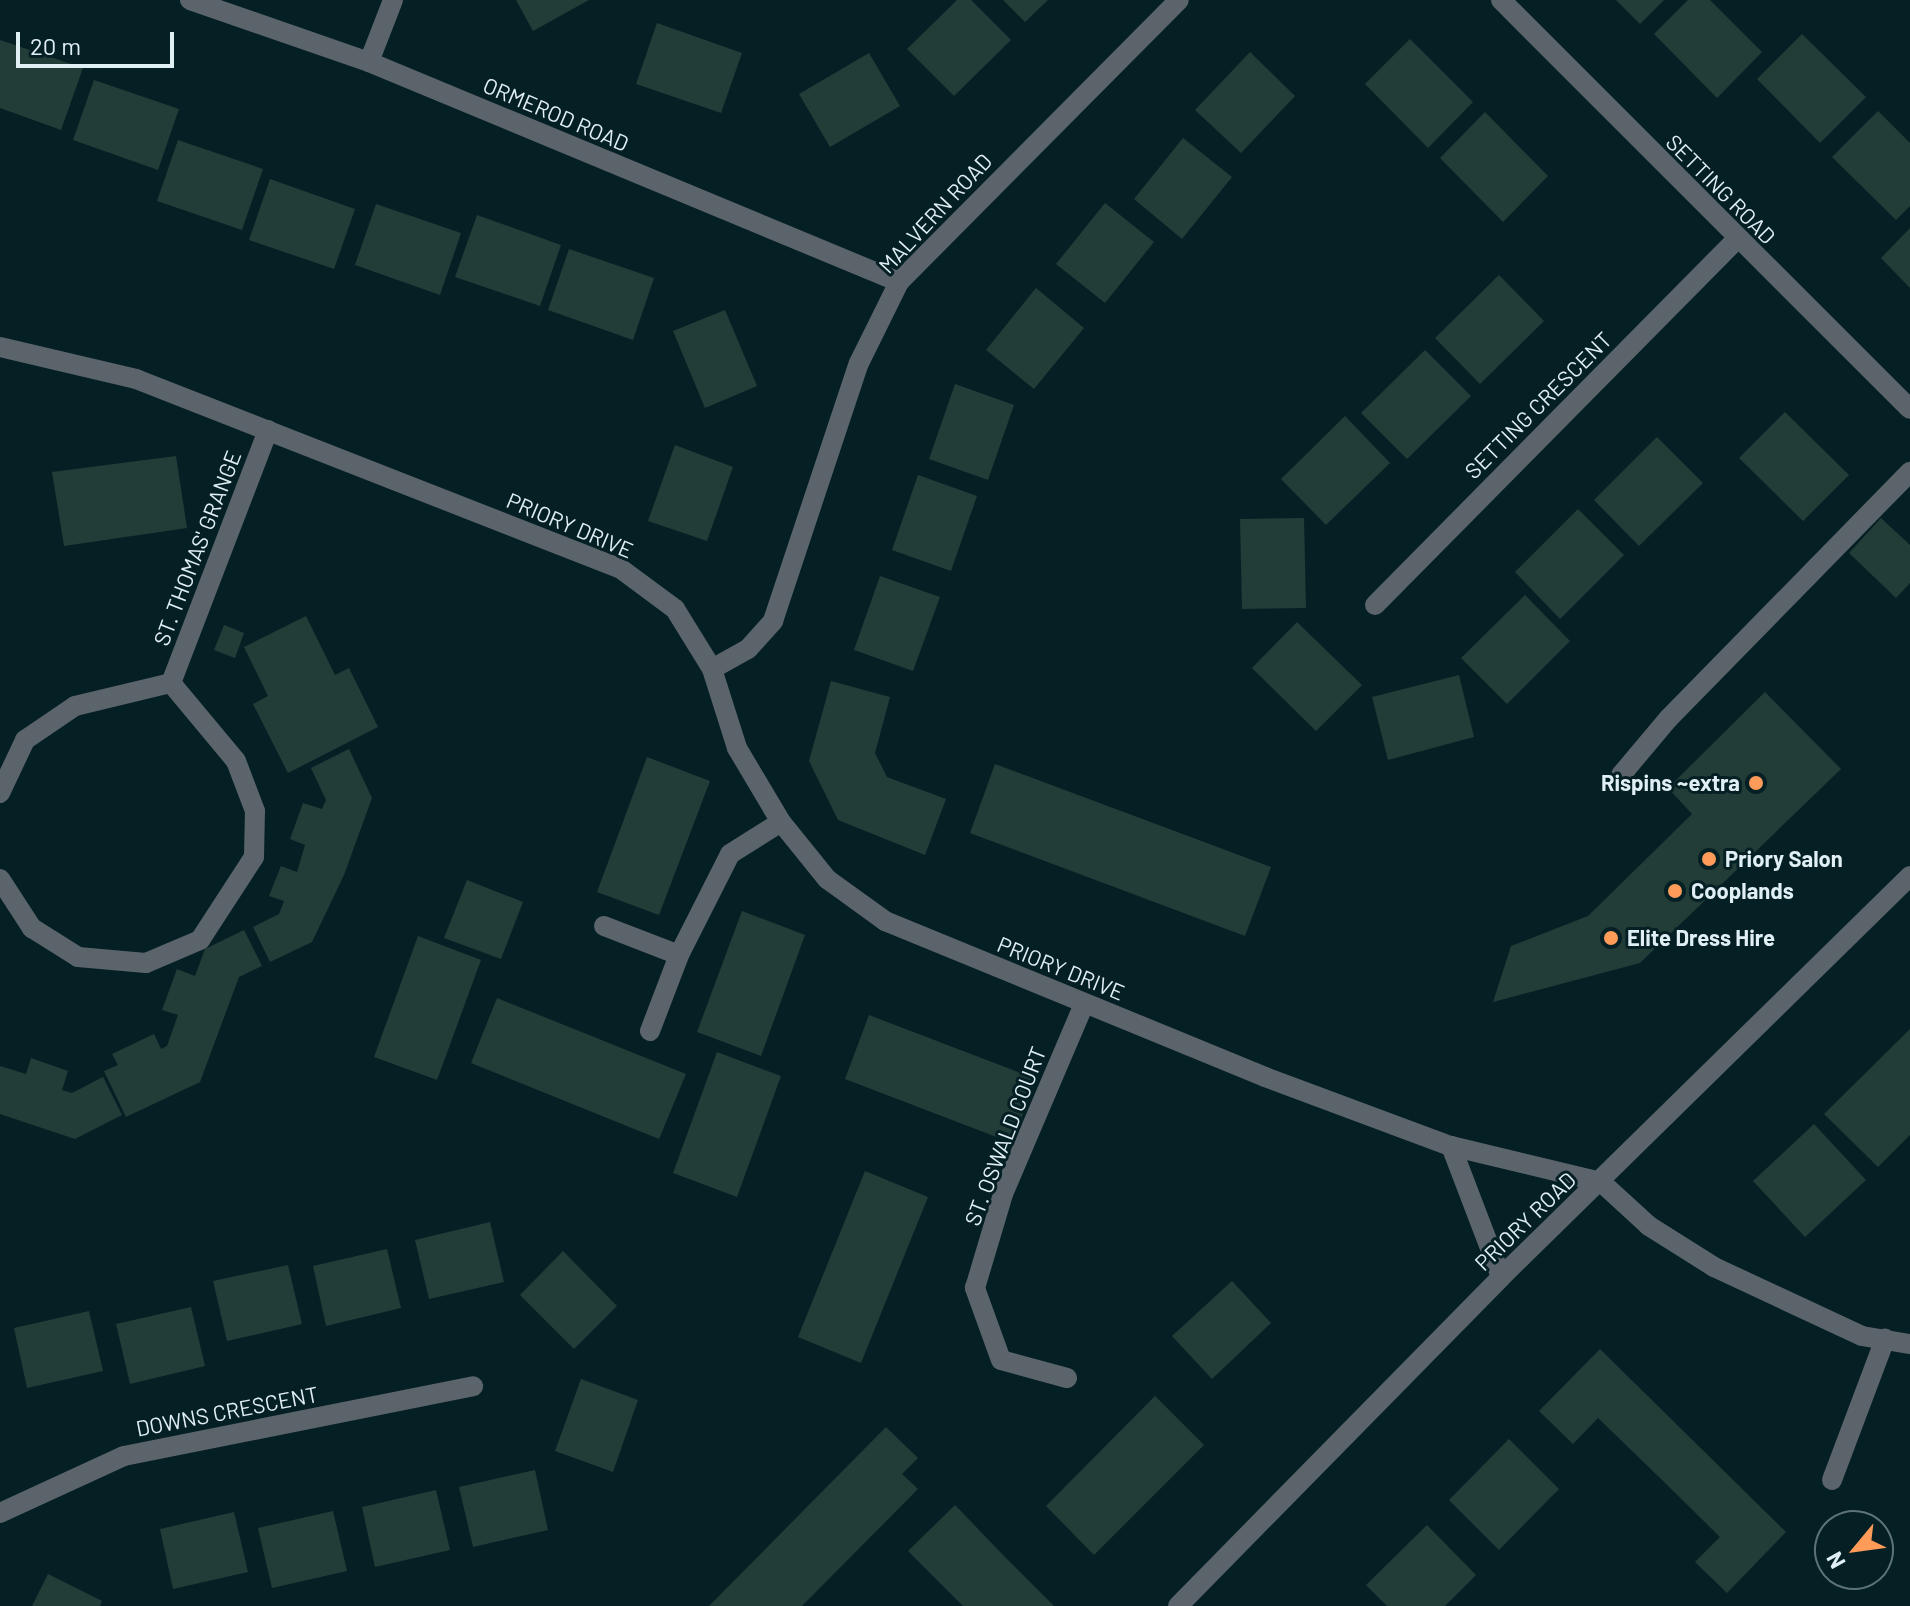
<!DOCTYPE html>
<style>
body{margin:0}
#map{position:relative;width:1910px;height:1606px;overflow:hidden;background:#052025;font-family:Barlow,sans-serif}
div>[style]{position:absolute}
.building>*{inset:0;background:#223c37}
.minor>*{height:20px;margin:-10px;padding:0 10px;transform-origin:10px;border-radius:10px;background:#5c646b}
.dots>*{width:22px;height:22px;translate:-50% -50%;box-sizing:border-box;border:4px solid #052025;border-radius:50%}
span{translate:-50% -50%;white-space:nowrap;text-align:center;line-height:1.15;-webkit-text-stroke:6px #052025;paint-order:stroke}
.street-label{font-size:22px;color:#e0eff3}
.poi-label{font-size:22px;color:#e0eff3;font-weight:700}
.right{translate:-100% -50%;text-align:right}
.left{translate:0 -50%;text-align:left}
.north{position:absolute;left:1814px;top:1510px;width:80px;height:80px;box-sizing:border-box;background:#052025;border:2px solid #5d7377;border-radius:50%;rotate:241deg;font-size:22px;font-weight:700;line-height:32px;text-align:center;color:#e0eff3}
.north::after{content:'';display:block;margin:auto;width:28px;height:36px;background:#fe9b58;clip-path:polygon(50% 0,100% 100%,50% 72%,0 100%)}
.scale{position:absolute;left:16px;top:32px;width:158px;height:36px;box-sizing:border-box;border:4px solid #e0eff3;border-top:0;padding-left:10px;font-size:24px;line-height:28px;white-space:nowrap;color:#e0eff3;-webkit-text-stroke:6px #052025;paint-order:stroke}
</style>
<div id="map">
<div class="building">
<i style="clip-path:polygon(516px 0,589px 0,533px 31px)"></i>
<i style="clip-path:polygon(957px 0,971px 0,1011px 40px,954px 96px,907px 49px)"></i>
<i style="clip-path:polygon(1003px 0,1048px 0,1025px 22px)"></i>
<i style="clip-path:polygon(1616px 0,1664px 0,1640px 24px)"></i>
<i style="clip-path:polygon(1688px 0,1710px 0,1762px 52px,1717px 98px,1654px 34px)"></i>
<i style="clip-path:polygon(657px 23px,742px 53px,721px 113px,636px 84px)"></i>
<i style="clip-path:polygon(1802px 34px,1866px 97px,1820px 143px,1757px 79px)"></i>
<i style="clip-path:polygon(1410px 39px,1473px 102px,1428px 148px,1365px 84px)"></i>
<i style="clip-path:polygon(0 40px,83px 68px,61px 130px,0 108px)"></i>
<i style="clip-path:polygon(1250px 52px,1295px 96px,1241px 153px,1195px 110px)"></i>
<i style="clip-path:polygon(869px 53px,900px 106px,830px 147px,799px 94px)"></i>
<i style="clip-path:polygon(94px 80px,179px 109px,158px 170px,73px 140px)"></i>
<i style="clip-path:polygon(1878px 111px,1910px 143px,1910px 206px,1896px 220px,1832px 157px)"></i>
<i style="clip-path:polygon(1485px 112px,1548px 176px,1503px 222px,1440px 158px)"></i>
<i style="clip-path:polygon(1183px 138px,1232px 177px,1182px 239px,1134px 199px)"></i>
<i style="clip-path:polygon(178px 140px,263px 169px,242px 230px,157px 201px)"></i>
<i style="clip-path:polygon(270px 179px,355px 209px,334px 269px,249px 240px)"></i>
<i style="clip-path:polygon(1105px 203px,1154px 242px,1105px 303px,1056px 264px)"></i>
<i style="clip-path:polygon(376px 204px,461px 233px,440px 295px,355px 265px)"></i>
<i style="clip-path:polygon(477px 215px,561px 245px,540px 306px,455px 277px)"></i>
<i style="clip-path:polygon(1910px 228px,1910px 288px,1881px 258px)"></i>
<i style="clip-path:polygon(569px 249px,654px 278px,633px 340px,548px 310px)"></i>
<i style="clip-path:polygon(1499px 275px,1544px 321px,1480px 384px,1435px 338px)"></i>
<i style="clip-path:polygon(1036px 288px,1084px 328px,1034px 389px,986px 350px)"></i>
<i style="clip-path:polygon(725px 310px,757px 386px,705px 408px,673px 331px)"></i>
<i style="clip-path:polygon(1425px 350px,1471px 396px,1407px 459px,1361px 413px)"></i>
<i style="clip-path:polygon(955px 384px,1014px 405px,988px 480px,929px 459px)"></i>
<i style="clip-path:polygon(1785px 412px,1849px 475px,1803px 521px,1739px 458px)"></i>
<i style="clip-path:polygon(1345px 416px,1390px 463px,1326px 525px,1281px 479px)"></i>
<i style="clip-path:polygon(1657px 437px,1703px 483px,1639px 546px,1594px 500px)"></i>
<i style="clip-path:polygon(675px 445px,733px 467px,707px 541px,648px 521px)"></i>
<i style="clip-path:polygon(176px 456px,187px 528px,64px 546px,52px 472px)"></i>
<i style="clip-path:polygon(918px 475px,977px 496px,951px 571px,892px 550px)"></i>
<i style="clip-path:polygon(1578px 509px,1624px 555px,1560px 619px,1515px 572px)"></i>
<i style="clip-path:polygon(1304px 518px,1306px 608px,1242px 609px,1240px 519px)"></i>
<i style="clip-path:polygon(1881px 518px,1910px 545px,1910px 583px,1896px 598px,1849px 553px)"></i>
<i style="clip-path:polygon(880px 576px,940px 597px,913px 671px,854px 650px)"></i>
<i style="clip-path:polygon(1525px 595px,1570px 641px,1507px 704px,1461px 658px)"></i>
<i style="clip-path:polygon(306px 616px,335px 675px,349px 668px,378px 727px,288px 773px,253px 704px,268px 696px,244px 647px)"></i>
<i style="clip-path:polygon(1297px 622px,1362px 685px,1316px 731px,1252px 668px)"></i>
<i style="clip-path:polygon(224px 625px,244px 633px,235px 658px,214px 650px)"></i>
<i style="clip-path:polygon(1459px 675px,1474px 737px,1388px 760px,1372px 697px)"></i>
<i style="clip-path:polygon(831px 681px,890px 697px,875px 753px,887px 777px,946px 799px,925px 855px,838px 820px,809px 761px)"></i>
<i style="clip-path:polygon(1765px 692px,1841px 769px,1640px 963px,1493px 1002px,1511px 946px,1588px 916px,1692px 814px,1668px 788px)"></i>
<i style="clip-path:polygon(349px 749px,372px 798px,344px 875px,312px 942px,270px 962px,253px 927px,279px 914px,284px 901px,269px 896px,281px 866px,297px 872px,305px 845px,290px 839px,303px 803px,322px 809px,326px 800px,311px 768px)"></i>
<i style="clip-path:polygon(647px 757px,710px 781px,659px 915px,597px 892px)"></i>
<i style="clip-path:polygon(995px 764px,1271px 867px,1245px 936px,970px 833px)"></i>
<i style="clip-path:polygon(467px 880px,523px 902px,501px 959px,444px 938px)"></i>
<i style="clip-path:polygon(742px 911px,805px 935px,761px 1056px,697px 1032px)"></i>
<i style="clip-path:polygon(244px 930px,262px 966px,239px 977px,200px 1082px,126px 1117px,104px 1071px,118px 1065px,112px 1054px,154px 1034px,161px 1049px,167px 1046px,178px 1015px,162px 1010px,177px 969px,195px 976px,205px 949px)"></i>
<i style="clip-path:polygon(418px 936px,481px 960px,437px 1080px,374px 1057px)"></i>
<i style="clip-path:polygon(497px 998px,686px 1074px,659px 1139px,471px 1063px)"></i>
<i style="clip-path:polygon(869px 1015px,1036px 1079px,1012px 1143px,845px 1079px)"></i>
<i style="clip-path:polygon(1910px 1029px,1910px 1135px,1878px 1167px,1824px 1114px)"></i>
<i style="clip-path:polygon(717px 1052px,781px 1076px,737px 1197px,673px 1173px)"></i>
<i style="clip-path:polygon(31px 1058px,68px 1071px,62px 1090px,72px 1093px,103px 1077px,122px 1115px,75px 1139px,0 1114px,0 1066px,26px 1074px)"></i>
<i style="clip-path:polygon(1814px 1124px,1866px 1180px,1805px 1237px,1753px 1181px)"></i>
<i style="clip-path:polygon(865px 1171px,928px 1197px,861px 1363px,798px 1337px)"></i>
<i style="clip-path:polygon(490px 1222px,504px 1282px,429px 1299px,415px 1240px)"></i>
<i style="clip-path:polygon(387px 1249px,401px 1308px,326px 1326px,313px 1266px)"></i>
<i style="clip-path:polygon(563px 1251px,617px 1306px,574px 1349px,520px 1295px)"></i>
<i style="clip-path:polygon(288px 1265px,302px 1324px,227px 1341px,213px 1281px)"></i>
<i style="clip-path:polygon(1232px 1281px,1271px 1323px,1212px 1379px,1172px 1336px)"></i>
<i style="clip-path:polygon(191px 1307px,205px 1366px,130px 1384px,116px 1324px)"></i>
<i style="clip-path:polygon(89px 1311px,103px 1371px,27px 1388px,14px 1328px)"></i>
<i style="clip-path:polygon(1600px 1349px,1786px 1532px,1727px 1593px,1695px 1562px,1720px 1537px,1659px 1477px,1598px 1418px,1573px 1444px,1539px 1411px)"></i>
<i style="clip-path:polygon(581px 1379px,638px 1400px,613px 1472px,555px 1451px)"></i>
<i style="clip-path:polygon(1155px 1396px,1204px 1445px,1094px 1555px,1046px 1506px)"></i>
<i style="clip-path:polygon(886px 1427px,918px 1458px,902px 1474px,918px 1489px,802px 1606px,709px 1606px)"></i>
<i style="clip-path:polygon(1509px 1439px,1559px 1489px,1499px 1550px,1449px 1500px)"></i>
<i style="clip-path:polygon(535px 1470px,548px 1530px,473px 1547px,459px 1487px)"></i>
<i style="clip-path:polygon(436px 1490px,450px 1550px,375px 1567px,362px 1507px)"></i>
<i style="clip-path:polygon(955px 1505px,1003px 1555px,1054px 1606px,963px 1606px,908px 1551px)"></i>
<i style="clip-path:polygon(333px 1511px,347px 1571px,272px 1588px,258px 1528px)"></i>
<i style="clip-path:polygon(234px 1512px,248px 1572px,173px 1589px,160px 1529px)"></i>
<i style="clip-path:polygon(1427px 1525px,1476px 1575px,1445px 1606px,1387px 1606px,1366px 1585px)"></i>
<i style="clip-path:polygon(48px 1574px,102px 1601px,100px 1606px,32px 1606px)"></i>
</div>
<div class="minor">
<i style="left:190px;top:0;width:189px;rotate:19.1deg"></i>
<i style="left:369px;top:62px;width:574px;rotate:22.54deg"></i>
<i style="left:1501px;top:0;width:578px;rotate:45deg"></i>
<i style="left:369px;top:62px;width:66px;rotate:-68.8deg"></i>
<i style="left:0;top:347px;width:140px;rotate:13.2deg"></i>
<i style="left:136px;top:379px;width:521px;rotate:21.39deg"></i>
<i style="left:621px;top:569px;width:67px;rotate:36.5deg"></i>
<i style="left:675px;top:609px;width:70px;rotate:58.3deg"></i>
<i style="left:712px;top:669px;width:83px;rotate:72.4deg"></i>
<i style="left:737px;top:748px;width:86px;rotate:59.3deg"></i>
<i style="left:781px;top:822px;width:73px;rotate:51.1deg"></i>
<i style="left:827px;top:879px;width:72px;rotate:35.9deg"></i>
<i style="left:885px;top:921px;width:411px;rotate:22.3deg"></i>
<i style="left:1265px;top:1077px;width:198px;rotate:20.4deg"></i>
<i style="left:1451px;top:1146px;width:154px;rotate:13.5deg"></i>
<i style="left:1601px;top:1182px;width:65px;rotate:42.5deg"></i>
<i style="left:1649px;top:1226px;width:77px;rotate:32.2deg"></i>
<i style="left:1714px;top:1267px;width:163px;rotate:25deg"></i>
<i style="left:1862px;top:1336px;width:49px;rotate:9.5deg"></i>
<i style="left:1375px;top:605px;width:513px;rotate:-45.32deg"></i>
<i style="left:712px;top:669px;width:41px;rotate:-29.1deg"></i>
<i style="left:748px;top:649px;width:38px;rotate:-48deg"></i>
<i style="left:773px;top:621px;width:272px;rotate:-71.6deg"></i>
<i style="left:859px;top:363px;width:90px;rotate:-63.7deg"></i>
<i style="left:899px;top:282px;width:397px;rotate:-45.2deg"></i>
<i style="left:171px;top:683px;width:271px;rotate:-69deg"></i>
<i style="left:1621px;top:775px;width:73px;rotate:-50deg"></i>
<i style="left:1668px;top:719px;width:346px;rotate:-45.6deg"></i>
<i style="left:0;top:793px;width:59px;rotate:-64.7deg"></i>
<i style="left:25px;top:740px;width:60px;rotate:-34.2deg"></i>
<i style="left:75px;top:706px;width:99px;rotate:-13.5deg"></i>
<i style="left:0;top:879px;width:59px;rotate:56.9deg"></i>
<i style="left:32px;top:928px;width:54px;rotate:32.2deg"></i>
<i style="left:78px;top:957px;width:68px;rotate:5deg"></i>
<i style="left:146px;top:963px;width:59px;rotate:-23.1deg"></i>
<i style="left:200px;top:940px;width:99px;rotate:-57deg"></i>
<i style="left:254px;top:857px;width:46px;rotate:-88.8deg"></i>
<i style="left:255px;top:811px;width:53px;rotate:-110.8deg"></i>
<i style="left:236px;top:761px;width:102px;rotate:-129.8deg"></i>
<i style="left:604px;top:926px;width:80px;rotate:21.1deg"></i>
<i style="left:650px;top:1031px;width:81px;rotate:-69.1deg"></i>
<i style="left:679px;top:955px;width:113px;rotate:-63.2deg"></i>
<i style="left:730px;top:854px;width:60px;rotate:-32.1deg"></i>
<i style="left:1451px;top:1146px;width:140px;rotate:69.1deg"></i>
<i style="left:1067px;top:1378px;width:68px;rotate:-164.7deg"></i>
<i style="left:1001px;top:1360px;width:77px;rotate:-109.9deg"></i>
<i style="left:975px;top:1288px;width:98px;rotate:-73.4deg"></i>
<i style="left:1003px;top:1194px;width:207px;rotate:-66.9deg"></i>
<i style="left:1832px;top:1480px;width:151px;rotate:-69.4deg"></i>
<i style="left:0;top:1513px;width:136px;rotate:-24.7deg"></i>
<i style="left:124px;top:1456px;width:356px;rotate:-11.3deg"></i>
<i style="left:1178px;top:1606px;width:461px;rotate:-45.5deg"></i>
<i style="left:1501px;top:1277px;width:573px;rotate:-44.43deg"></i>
</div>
<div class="dots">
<i style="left:1756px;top:783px;background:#fe9b58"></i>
<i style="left:1709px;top:859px;background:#fe9b58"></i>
<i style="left:1675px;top:891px;background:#fe9b58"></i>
<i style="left:1611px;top:938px;background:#fe9b58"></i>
</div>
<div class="street-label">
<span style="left:556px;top:114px;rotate:23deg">ORMEROD ROAD</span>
<span style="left:1721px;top:189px;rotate:45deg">SETTING ROAD</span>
<span style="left:935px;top:213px;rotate:-47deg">MALVERN ROAD</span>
<span style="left:1538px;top:405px;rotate:-45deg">SETTING CRESCENT</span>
<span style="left:570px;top:525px;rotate:23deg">PRIORY DRIVE</span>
<span style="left:197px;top:548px;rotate:-69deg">ST. THOMAS' GRANGE</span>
<span style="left:1061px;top:968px;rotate:22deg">PRIORY DRIVE</span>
<span style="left:1005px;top:1136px;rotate:-69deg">ST. OSWALD COURT</span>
<span style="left:1525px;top:1221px;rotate:-44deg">PRIORY ROAD</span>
<span style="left:227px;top:1411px;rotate:-11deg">DOWNS CRESCENT</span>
</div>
<div class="poi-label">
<span class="right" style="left:1740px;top:783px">Rispins ~extra</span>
<span class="left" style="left:1725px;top:859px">Priory Salon</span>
<span class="left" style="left:1691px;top:891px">Cooplands</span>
<span class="left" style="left:1627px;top:938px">Elite Dress Hire</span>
</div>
<div class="north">N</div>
<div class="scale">20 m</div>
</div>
